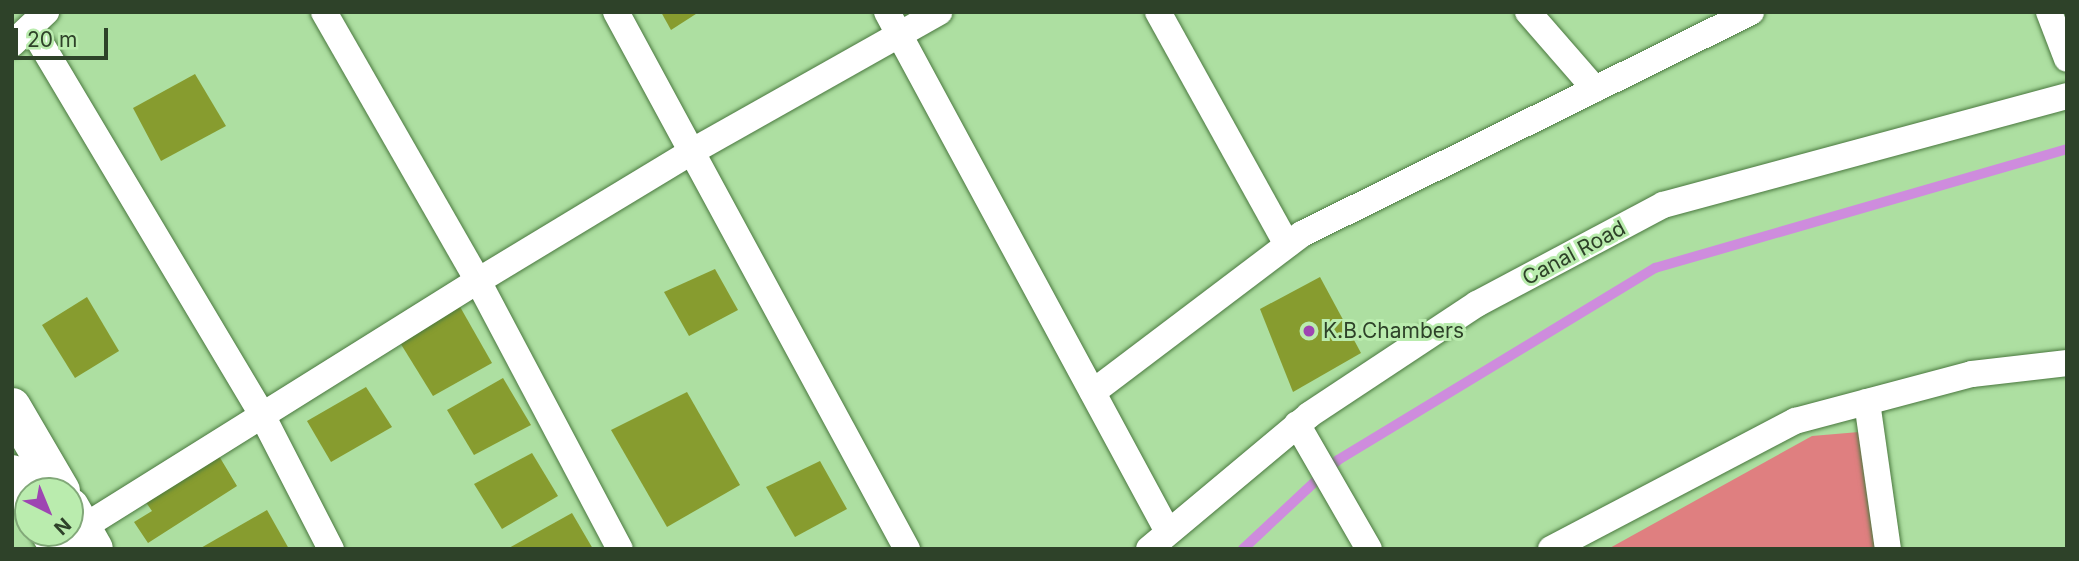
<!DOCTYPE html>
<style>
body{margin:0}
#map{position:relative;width:2079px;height:561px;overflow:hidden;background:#addfa1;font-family:Inter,sans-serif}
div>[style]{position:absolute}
.green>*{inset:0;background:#df7f80}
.stream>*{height:10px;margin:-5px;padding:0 5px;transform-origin:5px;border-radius:5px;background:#ce8cdd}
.building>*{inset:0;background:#879c2f}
.roads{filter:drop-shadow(0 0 2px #4a783f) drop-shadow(0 0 2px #4a783f)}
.street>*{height:26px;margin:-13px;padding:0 13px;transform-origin:13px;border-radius:13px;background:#fff}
.primary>*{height:38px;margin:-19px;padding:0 19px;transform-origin:19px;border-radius:19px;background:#fff}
.dots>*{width:19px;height:19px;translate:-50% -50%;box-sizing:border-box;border:4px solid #baecae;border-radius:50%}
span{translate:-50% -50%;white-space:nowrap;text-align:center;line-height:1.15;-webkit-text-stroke:6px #baecae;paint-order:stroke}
.street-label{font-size:21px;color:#2e4229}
.poi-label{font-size:21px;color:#2e4229}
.left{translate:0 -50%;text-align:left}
.frame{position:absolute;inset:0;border:14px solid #2e4229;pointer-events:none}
.north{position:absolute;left:14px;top:477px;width:70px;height:70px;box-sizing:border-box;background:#baecae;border:2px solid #82a879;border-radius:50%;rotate:137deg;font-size:19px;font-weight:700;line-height:28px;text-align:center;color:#2e4229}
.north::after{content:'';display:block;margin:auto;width:24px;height:32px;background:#9e46b2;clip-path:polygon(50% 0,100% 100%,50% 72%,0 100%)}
.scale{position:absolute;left:14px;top:28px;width:94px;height:32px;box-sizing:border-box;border:4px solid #2e4229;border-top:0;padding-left:9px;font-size:21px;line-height:24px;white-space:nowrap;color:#2e4229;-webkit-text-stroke:5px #baecae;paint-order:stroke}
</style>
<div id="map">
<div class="green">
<i style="clip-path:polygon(1859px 432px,1875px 549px,1608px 549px,1812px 436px)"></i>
</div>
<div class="stream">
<i style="left:1243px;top:549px;width:130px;rotate:-43.1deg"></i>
<i style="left:1338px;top:460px;width:371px;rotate:-31.2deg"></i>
<i style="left:1655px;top:268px;width:429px;rotate:-16.1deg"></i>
</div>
<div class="building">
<i style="clip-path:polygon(661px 12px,699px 12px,671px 30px)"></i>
<i style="clip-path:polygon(195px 74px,226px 126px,161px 161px,133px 108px)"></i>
<i style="clip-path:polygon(715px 269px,738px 310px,689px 336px,664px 292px)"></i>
<i style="clip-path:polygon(1320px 277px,1361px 353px,1293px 392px,1260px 309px)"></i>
<i style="clip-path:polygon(87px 297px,119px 351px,75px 378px,42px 325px)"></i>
<i style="clip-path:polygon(459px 305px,492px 363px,433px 396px,399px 341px)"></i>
<i style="clip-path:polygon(503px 378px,531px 425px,474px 455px,447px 410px)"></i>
<i style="clip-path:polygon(366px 387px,392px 427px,331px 462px,307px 421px)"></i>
<i style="clip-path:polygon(687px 392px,740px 485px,667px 527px,611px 430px)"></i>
<i style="clip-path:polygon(216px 451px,237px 486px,148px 543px,134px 522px,152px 511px,143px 498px)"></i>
<i style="clip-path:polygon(532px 453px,558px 496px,502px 529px,474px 484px)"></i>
<i style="clip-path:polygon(820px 461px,847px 509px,795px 537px,766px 487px)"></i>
<i style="clip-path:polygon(267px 510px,289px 549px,199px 549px)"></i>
<i style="clip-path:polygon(572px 513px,593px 549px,507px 549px)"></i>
</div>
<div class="roads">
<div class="street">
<i style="left:324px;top:12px;width:310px;rotate:60.2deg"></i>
<i style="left:478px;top:281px;width:303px;rotate:62.1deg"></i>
<i style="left:616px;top:12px;width:611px;rotate:61.55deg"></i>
<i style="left:887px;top:12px;width:589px;rotate:61.61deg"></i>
<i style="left:1158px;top:12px;width:266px;rotate:61deg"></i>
<i style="left:1528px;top:12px;width:102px;rotate:49deg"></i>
<i style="left:2049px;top:12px;width:50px;rotate:69deg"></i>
<i style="left:31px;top:27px;width:449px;rotate:59.2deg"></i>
<i style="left:261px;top:413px;width:153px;rotate:62.8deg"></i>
<i style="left:12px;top:44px;width:47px;rotate:-43.3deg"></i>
<i style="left:1093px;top:392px;width:262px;rotate:-37.1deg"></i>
<i style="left:1302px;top:234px;width:501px;rotate:-26.31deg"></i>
<i style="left:1867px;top:402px;width:148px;rotate:81.9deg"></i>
<i style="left:1297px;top:424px;width:144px;rotate:60.1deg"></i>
<i style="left:82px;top:528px;width:467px;rotate:-32deg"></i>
<i style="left:478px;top:281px;width:249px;rotate:-31.2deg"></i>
<i style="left:691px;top:152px;width:285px;rotate:-29.4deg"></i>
<i style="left:1149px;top:549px;width:209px;rotate:-39.9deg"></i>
<i style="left:1309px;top:415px;width:201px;rotate:-33.5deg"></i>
<i style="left:1477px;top:304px;width:211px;rotate:-28deg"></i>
<i style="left:1663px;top:205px;width:418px;rotate:-15.1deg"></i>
<i style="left:1551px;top:549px;width:276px;rotate:-27.7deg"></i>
<i style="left:1795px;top:421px;width:183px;rotate:-14.9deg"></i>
<i style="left:1972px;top:374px;width:96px;rotate:-6.6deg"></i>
</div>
<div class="primary">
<i style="left:12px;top:407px;width:97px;rotate:59.7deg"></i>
<i style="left:12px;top:474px;width:30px;rotate:57deg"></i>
<i style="left:70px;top:507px;width:48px;rotate:60.3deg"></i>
<i style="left:50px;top:533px;width:19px;rotate:58deg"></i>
</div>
</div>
<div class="dots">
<i style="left:1309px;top:331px;background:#9e46b2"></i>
</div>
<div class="street-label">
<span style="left:1574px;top:253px;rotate:-28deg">Canal Road</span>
</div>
<div class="poi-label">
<span class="left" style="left:1323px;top:331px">K.B.Chambers</span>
</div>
<div class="frame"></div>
<div class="north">N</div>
<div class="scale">20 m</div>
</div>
